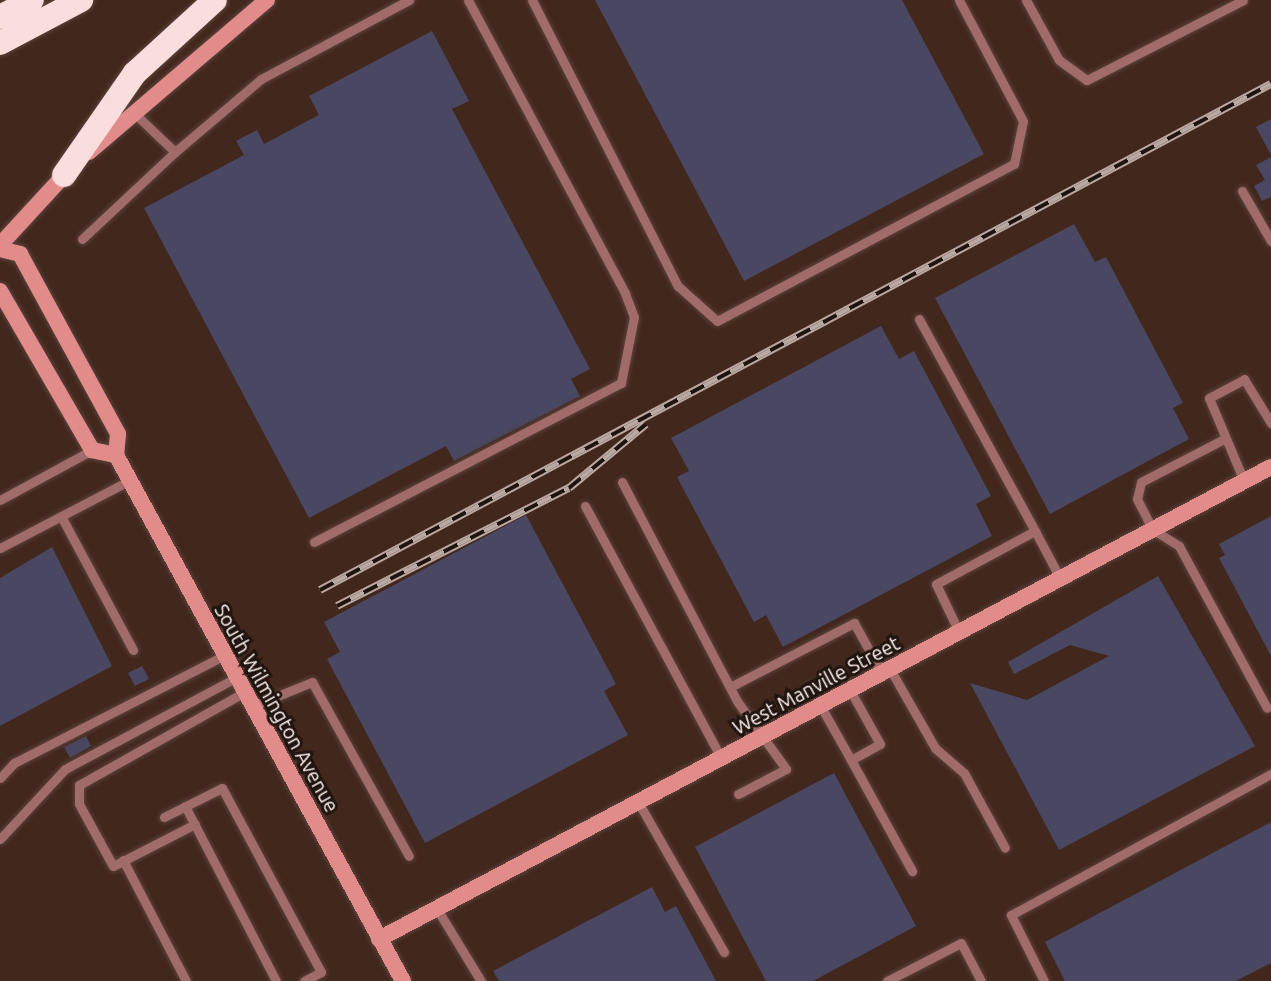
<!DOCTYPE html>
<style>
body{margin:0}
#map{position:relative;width:1271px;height:981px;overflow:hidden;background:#42271d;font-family:Ubuntu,sans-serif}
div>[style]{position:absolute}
.building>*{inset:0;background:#4a4762}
.roads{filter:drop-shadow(0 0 2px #5c433a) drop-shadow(0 0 2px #5c433a)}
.lane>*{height:9px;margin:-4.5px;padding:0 4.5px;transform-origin:4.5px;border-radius:4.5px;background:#a16b6a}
.secondary>*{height:16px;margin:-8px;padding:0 8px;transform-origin:8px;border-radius:8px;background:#e18b8b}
.highway>*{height:24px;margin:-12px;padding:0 12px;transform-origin:12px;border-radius:12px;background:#fadedd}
.rail>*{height:8px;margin-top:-4px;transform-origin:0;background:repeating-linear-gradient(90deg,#20140f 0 15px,#baa9a3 0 30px);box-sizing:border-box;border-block:2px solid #baa9a3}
span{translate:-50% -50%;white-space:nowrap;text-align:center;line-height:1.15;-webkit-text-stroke:6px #20140f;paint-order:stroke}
.street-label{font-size:20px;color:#fcf1ed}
</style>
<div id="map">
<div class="building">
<i style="clip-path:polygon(595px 0,902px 0,984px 154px,744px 281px)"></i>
<i style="clip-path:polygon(432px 31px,469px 101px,452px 109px,590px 369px,571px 379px,580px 396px,454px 461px,446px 446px,309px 518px,144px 208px,244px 155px,236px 141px,257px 130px,264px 144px,319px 115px,309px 96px)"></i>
<i style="clip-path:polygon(1271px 119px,1271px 155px,1256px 127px)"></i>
<i style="clip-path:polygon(1271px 157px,1271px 197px,1262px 201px,1254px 186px,1265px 180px,1256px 165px)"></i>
<i style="clip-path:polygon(1074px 224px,1095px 262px,1106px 257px,1183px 403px,1173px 408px,1189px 439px,1050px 514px,935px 298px)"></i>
<i style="clip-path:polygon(881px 326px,899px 359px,914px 351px,991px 496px,976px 504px,992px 536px,783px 647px,766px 615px,754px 622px,677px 477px,689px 471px,671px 438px)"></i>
<i style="clip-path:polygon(526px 515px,616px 684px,604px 691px,628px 735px,425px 843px,327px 659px,340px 652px,324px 622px)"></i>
<i style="clip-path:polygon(1271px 516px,1271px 656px,1219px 558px,1225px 555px,1219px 544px)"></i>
<i style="clip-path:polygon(52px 547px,112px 666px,0 726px,0 578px)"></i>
<i style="clip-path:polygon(1158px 576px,1255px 746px,1059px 850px,970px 683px,1027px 700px,1109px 656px,1070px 645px,1014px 674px,1008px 662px)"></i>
<i style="clip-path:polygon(142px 666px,149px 679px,135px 686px,128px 673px)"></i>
<i style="clip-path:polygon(86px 736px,91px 746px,70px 758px,64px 747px)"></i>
<i style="clip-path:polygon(834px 773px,916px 926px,813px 981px,766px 981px,695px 847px)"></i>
<i style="clip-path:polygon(1271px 822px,1271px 963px,1236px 981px,1065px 981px,1045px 942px)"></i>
<i style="clip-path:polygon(652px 887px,665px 912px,676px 906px,716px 981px,499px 981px,493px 971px)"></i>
</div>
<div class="roads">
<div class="lane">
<i style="left:532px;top:0;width:321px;rotate:63deg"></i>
<i style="left:678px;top:286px;width:52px;rotate:41.9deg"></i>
<i style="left:717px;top:321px;width:336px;rotate:-27.9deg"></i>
<i style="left:1014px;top:164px;width:44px;rotate:-78.2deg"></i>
<i style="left:1023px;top:121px;width:137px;rotate:-117.9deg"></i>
<i style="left:1026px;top:0;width:68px;rotate:61.2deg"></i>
<i style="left:1059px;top:60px;width:34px;rotate:36deg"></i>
<i style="left:1087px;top:80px;width:175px;rotate:-27.1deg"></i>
<i style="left:133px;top:112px;width:58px;rotate:43.6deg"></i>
<i style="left:175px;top:152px;width:113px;rotate:-40.3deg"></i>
<i style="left:261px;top:79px;width:168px;rotate:-28.1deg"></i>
<i style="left:1242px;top:191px;width:58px;rotate:59.9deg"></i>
<i style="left:82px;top:239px;width:127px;rotate:-43.1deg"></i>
<i style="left:919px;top:319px;width:242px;rotate:61.3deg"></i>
<i style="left:1224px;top:439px;width:93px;rotate:152.6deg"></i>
<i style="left:1141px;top:482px;width:17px;rotate:103deg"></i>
<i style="left:1137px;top:499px;width:34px;rotate:63deg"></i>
<i style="left:1152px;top:529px;width:32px;rotate:32deg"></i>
<i style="left:1179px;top:546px;width:184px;rotate:61.5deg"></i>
<i style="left:1244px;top:481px;width:90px;rotate:-112.9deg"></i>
<i style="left:1209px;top:398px;width:40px;rotate:-28deg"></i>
<i style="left:1244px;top:379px;width:52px;rotate:58.5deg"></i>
<i style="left:622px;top:482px;width:247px;rotate:62.3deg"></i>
<i style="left:737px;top:701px;width:84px;rotate:54.2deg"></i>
<i style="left:786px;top:769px;width:54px;rotate:152.5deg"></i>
<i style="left:0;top:500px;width:105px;rotate:-28.5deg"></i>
<i style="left:585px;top:506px;width:286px;rotate:61.6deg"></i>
<i style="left:62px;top:518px;width:150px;rotate:61.7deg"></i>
<i style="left:314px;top:542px;width:346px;rotate:-27.4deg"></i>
<i style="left:621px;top:383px;width:67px;rotate:-78.9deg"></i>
<i style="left:634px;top:317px;width:26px;rotate:-111deg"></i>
<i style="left:625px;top:293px;width:332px;rotate:-118.2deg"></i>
<i style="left:0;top:548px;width:147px;rotate:-27.6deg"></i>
<i style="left:959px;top:632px;width:53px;rotate:-115.6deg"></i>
<i style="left:936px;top:584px;width:112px;rotate:-28.2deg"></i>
<i style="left:1035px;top:531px;width:53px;rotate:62deg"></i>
<i style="left:890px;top:669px;width:91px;rotate:60.3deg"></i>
<i style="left:935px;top:748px;width:38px;rotate:41deg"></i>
<i style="left:964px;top:773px;width:85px;rotate:61.3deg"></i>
<i style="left:730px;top:687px;width:140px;rotate:-27.3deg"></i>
<i style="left:854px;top:623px;width:57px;rotate:60.8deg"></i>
<i style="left:820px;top:705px;width:63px;rotate:60.6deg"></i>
<i style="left:851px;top:760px;width:33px;rotate:-29deg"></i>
<i style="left:880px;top:744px;width:62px;rotate:-119.1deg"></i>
<i style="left:253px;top:706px;width:64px;rotate:-22.1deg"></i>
<i style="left:312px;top:682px;width:199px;rotate:60.9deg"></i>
<i style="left:851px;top:760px;width:127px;rotate:61.2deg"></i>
<i style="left:0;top:778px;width:21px;rotate:-47deg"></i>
<i style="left:14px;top:763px;width:237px;rotate:-27.1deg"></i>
<i style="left:638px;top:802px;width:173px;rotate:60.2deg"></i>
<i style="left:185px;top:806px;width:197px;rotate:62.5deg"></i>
<i style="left:164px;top:817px;width:65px;rotate:-26.6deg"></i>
<i style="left:222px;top:788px;width:209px;rotate:61.7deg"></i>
<i style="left:321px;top:972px;width:19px;rotate:152deg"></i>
<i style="left:195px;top:824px;width:92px;rotate:152.9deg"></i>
<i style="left:113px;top:866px;width:71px;rotate:-118.7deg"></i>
<i style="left:79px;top:804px;width:19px;rotate:-90deg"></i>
<i style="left:79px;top:785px;width:190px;rotate:-29.3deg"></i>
<i style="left:0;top:839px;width:96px;rotate:-47.1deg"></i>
<i style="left:65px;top:769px;width:195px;rotate:-28.1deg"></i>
<i style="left:123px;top:860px;width:136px;rotate:62.5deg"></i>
<i style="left:437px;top:909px;width:84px;rotate:58.6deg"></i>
<i style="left:887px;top:981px;width:83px;rotate:-27.2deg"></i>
<i style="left:961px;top:943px;width:43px;rotate:62.2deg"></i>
<i style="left:1044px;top:981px;width:74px;rotate:-116.6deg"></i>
<i style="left:1011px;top:915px;width:296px;rotate:-28.5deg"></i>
</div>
<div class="secondary">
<i style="left:89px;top:152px;width:234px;rotate:-40.5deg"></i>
<i style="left:0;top:245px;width:102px;rotate:-47.4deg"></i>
<i style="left:0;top:249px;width:21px;rotate:14deg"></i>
<i style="left:20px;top:254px;width:205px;rotate:61.4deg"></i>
<i style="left:118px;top:434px;width:21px;rotate:95deg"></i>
<i style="left:116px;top:455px;width:599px;rotate:61.38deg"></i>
<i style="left:0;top:291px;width:184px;rotate:59.9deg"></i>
<i style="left:92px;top:450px;width:25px;rotate:12deg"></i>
<i style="left:379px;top:939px;width:1009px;rotate:-27.89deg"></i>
</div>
<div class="highway">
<i style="left:0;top:17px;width:36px;rotate:-28deg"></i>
<i style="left:0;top:43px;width:92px;rotate:-28deg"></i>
<i style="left:64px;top:175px;width:124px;rotate:-55.2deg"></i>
<i style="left:135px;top:73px;width:108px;rotate:-42.4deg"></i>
</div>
</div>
<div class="rail">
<i style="left:320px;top:590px;width:1077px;rotate:-28.02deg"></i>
<i style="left:337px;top:606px;width:260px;rotate:-27deg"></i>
<i style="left:569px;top:488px;width:100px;rotate:-39.7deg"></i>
</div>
<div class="street-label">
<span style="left:816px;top:685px;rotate:-28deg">West Manville Street</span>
<span style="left:277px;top:708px;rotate:61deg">South Wilmington Avenue</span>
</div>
</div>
